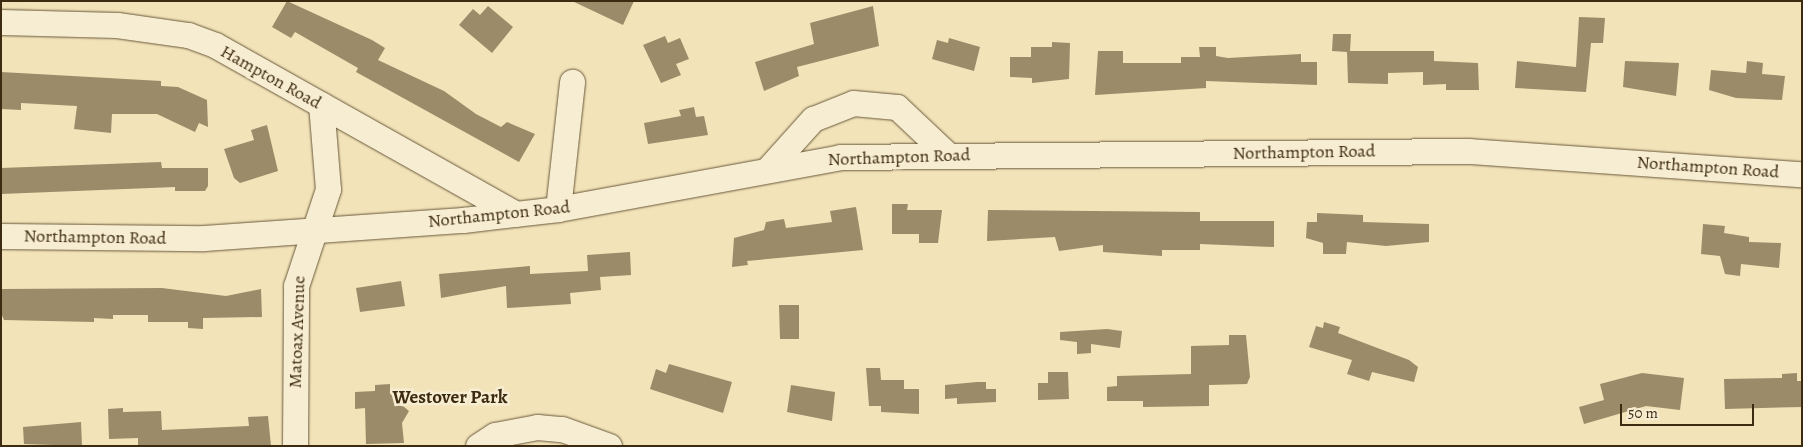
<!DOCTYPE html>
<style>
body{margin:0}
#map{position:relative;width:1803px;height:447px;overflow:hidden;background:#f2e3b9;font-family:Alegreya,serif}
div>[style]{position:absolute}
.building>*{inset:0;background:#9b8b68}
.roads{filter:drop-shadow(0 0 1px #6a593b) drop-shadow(0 0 1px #6a593b)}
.minor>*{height:25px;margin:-12.5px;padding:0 12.5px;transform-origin:12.5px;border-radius:12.5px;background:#f7edd2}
span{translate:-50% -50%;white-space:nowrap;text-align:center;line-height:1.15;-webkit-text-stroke:5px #f7edd2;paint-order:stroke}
.street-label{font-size:18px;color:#3d2b11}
.neighbourhood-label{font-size:19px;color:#3d2b11;font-weight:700}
.frame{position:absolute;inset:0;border:2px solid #3d2b11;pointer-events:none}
.scale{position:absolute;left:1620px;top:404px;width:134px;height:22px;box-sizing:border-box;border:2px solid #3d2b11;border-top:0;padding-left:6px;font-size:15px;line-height:18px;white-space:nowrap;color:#3d2b11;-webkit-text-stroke:4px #f7edd2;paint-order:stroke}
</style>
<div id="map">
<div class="building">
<i style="clip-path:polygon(287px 1px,372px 40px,385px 48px,378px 60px,444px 91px,476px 114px,501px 127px,507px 122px,535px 134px,519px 162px,356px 72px,358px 68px,295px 32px,291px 38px,272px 27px)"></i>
<i style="clip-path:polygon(572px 1px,634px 1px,623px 25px)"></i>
<i style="clip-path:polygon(488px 6px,513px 27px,492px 53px,459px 25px,473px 9px,480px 15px)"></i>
<i style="clip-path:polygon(873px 6px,879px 46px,797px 67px,799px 76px,764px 91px,755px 62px,814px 44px,810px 23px)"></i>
<i style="clip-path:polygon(1579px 17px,1605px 18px,1603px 43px,1591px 43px,1586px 92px,1515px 88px,1517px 61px,1576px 67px)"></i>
<i style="clip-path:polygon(1333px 34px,1351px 34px,1350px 51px,1434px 51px,1434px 61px,1478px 63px,1479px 90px,1446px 90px,1446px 84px,1423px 85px,1423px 72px,1388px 73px,1388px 84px,1348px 83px,1347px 52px,1332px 51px)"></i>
<i style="clip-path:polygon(665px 36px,668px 43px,680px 38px,689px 59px,676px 64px,681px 75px,661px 83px,643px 45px)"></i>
<i style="clip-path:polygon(949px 38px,980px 47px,974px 71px,932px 59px,937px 40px,948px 43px)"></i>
<i style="clip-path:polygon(1052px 42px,1070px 43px,1069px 79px,1032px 83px,1032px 78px,1010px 77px,1010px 57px,1031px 57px,1031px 47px,1052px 47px)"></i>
<i style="clip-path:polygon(1199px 47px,1216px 47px,1216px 56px,1228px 58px,1301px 54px,1301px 62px,1317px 62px,1317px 85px,1206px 81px,1206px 88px,1095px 95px,1098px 51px,1123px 51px,1123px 63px,1181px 63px,1181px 57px,1200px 57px)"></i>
<i style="clip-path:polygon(1625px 61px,1679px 63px,1676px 96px,1623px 87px)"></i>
<i style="clip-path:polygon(1747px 61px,1763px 63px,1762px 74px,1785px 76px,1782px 100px,1736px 98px,1709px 90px,1711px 70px,1746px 73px)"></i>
<i style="clip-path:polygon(1px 72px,161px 81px,161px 86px,178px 87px,207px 100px,208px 127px,199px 123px,195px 132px,157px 114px,112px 114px,111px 133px,74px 129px,77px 106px,21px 103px,21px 110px,1px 109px)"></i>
<i style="clip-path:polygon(694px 107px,696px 117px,704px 116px,708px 135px,648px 144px,644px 123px,681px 116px,679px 110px)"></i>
<i style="clip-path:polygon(267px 125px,278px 171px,240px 183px,234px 178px,224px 149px,254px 140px,251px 130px)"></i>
<i style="clip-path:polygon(161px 162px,162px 168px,208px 168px,208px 186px,205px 191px,175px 191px,175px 187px,1px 194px,1px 168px)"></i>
<i style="clip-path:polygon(892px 204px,908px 204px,907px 210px,942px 210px,938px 243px,919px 243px,919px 234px,892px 234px)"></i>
<i style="clip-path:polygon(856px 207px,863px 250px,747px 261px,748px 265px,732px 267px,734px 238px,764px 230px,766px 222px,784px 219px,786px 228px,832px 222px,830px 211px)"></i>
<i style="clip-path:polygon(988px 210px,1200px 212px,1200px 221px,1274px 221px,1274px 247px,1200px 244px,1200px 250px,1162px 250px,1162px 256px,1103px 252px,1103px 245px,1059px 251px,1055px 237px,987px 241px)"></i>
<i style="clip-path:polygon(1317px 213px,1363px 215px,1363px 222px,1429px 224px,1429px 242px,1386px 246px,1347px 242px,1346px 254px,1323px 254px,1323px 243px,1306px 238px,1307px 222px,1317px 222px)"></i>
<i style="clip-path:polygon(1703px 224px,1725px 226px,1724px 233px,1749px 237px,1749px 242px,1781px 243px,1779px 268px,1741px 264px,1740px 276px,1725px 274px,1720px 256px,1701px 254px)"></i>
<i style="clip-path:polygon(630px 252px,631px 275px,600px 277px,601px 290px,570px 293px,571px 304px,507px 308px,506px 286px,441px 298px,439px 274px,530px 266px,530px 274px,588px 271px,587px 255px)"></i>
<i style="clip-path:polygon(401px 281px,405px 306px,360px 312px,356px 288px)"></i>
<i style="clip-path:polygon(162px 288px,226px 296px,261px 289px,262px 317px,203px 318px,203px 329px,188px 328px,188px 322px,148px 322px,148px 315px,113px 315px,113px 319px,94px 318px,94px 322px,4px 320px,1px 313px,1px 289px)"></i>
<i style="clip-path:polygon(779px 305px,799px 305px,799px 339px,780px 339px)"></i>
<i style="clip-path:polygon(1324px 322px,1340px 327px,1338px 333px,1409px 360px,1418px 367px,1414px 382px,1372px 372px,1369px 381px,1347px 374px,1352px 360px,1309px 347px,1316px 326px,1323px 328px)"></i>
<i style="clip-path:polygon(1107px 329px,1122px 331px,1120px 348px,1091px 344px,1091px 353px,1077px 354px,1077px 342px,1060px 340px,1060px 332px)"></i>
<i style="clip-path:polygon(1229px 335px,1246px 335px,1250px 377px,1247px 384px,1209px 385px,1209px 406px,1143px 407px,1143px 401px,1107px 401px,1107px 387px,1117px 386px,1117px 376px,1191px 374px,1191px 346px,1229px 345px)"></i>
<i style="clip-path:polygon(669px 364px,732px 382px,723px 413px,650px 389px,656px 369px,666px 373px)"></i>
<i style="clip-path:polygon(866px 368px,880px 368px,881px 380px,904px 380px,904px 389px,919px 389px,919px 414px,881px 412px,881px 406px,869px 406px)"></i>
<i style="clip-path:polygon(1048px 372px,1068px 372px,1069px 399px,1038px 400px,1038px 383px,1048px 383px)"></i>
<i style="clip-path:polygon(1642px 373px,1684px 378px,1680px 410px,1646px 406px,1584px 424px,1579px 407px,1604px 400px,1600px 384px)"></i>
<i style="clip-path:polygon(1797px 373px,1797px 381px,1802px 381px,1802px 407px,1725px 409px,1724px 379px,1782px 378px,1782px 374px)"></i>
<i style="clip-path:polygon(977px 382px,986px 382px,986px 389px,996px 389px,996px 402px,957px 404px,957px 398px,945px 399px,945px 385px)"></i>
<i style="clip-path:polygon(390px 384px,390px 391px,398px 390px,398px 402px,409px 411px,402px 423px,404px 443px,366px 444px,365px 408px,355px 409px,355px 392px,375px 391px,375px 385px)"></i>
<i style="clip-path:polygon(791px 385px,835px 392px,832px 421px,787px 412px)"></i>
<i style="clip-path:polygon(123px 408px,123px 412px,161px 411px,162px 430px,249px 426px,248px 417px,268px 416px,271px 446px,138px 446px,138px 438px,109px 439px,108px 409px)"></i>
<i style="clip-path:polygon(81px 422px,82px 446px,24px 444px,23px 427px)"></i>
</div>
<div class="roads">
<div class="minor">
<i style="left:1px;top:22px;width:116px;rotate:1.5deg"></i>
<i style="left:117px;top:25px;width:72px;rotate:8deg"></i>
<i style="left:188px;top:35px;width:29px;rotate:20deg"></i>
<i style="left:215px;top:45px;width:345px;rotate:29.3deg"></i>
<i style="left:767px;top:170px;width:69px;rotate:-48deg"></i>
<i style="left:813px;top:119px;width:43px;rotate:-21.8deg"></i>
<i style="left:853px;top:103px;width:44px;rotate:5.2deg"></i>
<i style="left:897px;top:107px;width:70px;rotate:43.3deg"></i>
<i style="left:558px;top:209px;width:128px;rotate:-83.7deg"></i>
<i style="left:1px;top:236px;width:203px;rotate:0.6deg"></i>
<i style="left:204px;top:238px;width:260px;rotate:-4deg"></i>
<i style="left:463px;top:220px;width:96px;rotate:-6.6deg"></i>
<i style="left:558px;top:209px;width:287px;rotate:-10.4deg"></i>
<i style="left:840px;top:157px;width:629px;rotate:-0.55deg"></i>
<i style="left:1469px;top:151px;width:334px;rotate:4deg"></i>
<i style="left:295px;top:446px;width:160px;rotate:-89.6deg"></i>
<i style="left:296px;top:286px;width:102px;rotate:-71.7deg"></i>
<i style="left:328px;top:189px;width:85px;rotate:-94.7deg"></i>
<i style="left:478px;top:446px;width:20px;rotate:-33deg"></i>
<i style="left:495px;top:435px;width:43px;rotate:-10.8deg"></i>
<i style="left:537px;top:427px;width:25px;rotate:5deg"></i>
<i style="left:562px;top:429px;width:50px;rotate:19.9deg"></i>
</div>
</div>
<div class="street-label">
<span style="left:271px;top:77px;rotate:29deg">Hampton Road</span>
<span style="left:1304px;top:152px;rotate:-1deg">Northampton Road</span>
<span style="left:899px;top:157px;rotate:-2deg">Northampton Road</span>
<span style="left:1708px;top:167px;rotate:4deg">Northampton Road</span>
<span style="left:499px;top:214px;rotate:-6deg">Northampton Road</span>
<span style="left:95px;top:237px;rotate:1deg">Northampton Road</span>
<span style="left:297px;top:332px;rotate:-88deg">Matoax Avenue</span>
</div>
<div class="neighbourhood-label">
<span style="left:450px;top:398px">Westover Park</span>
</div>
<div class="frame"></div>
<div class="scale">50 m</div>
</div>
